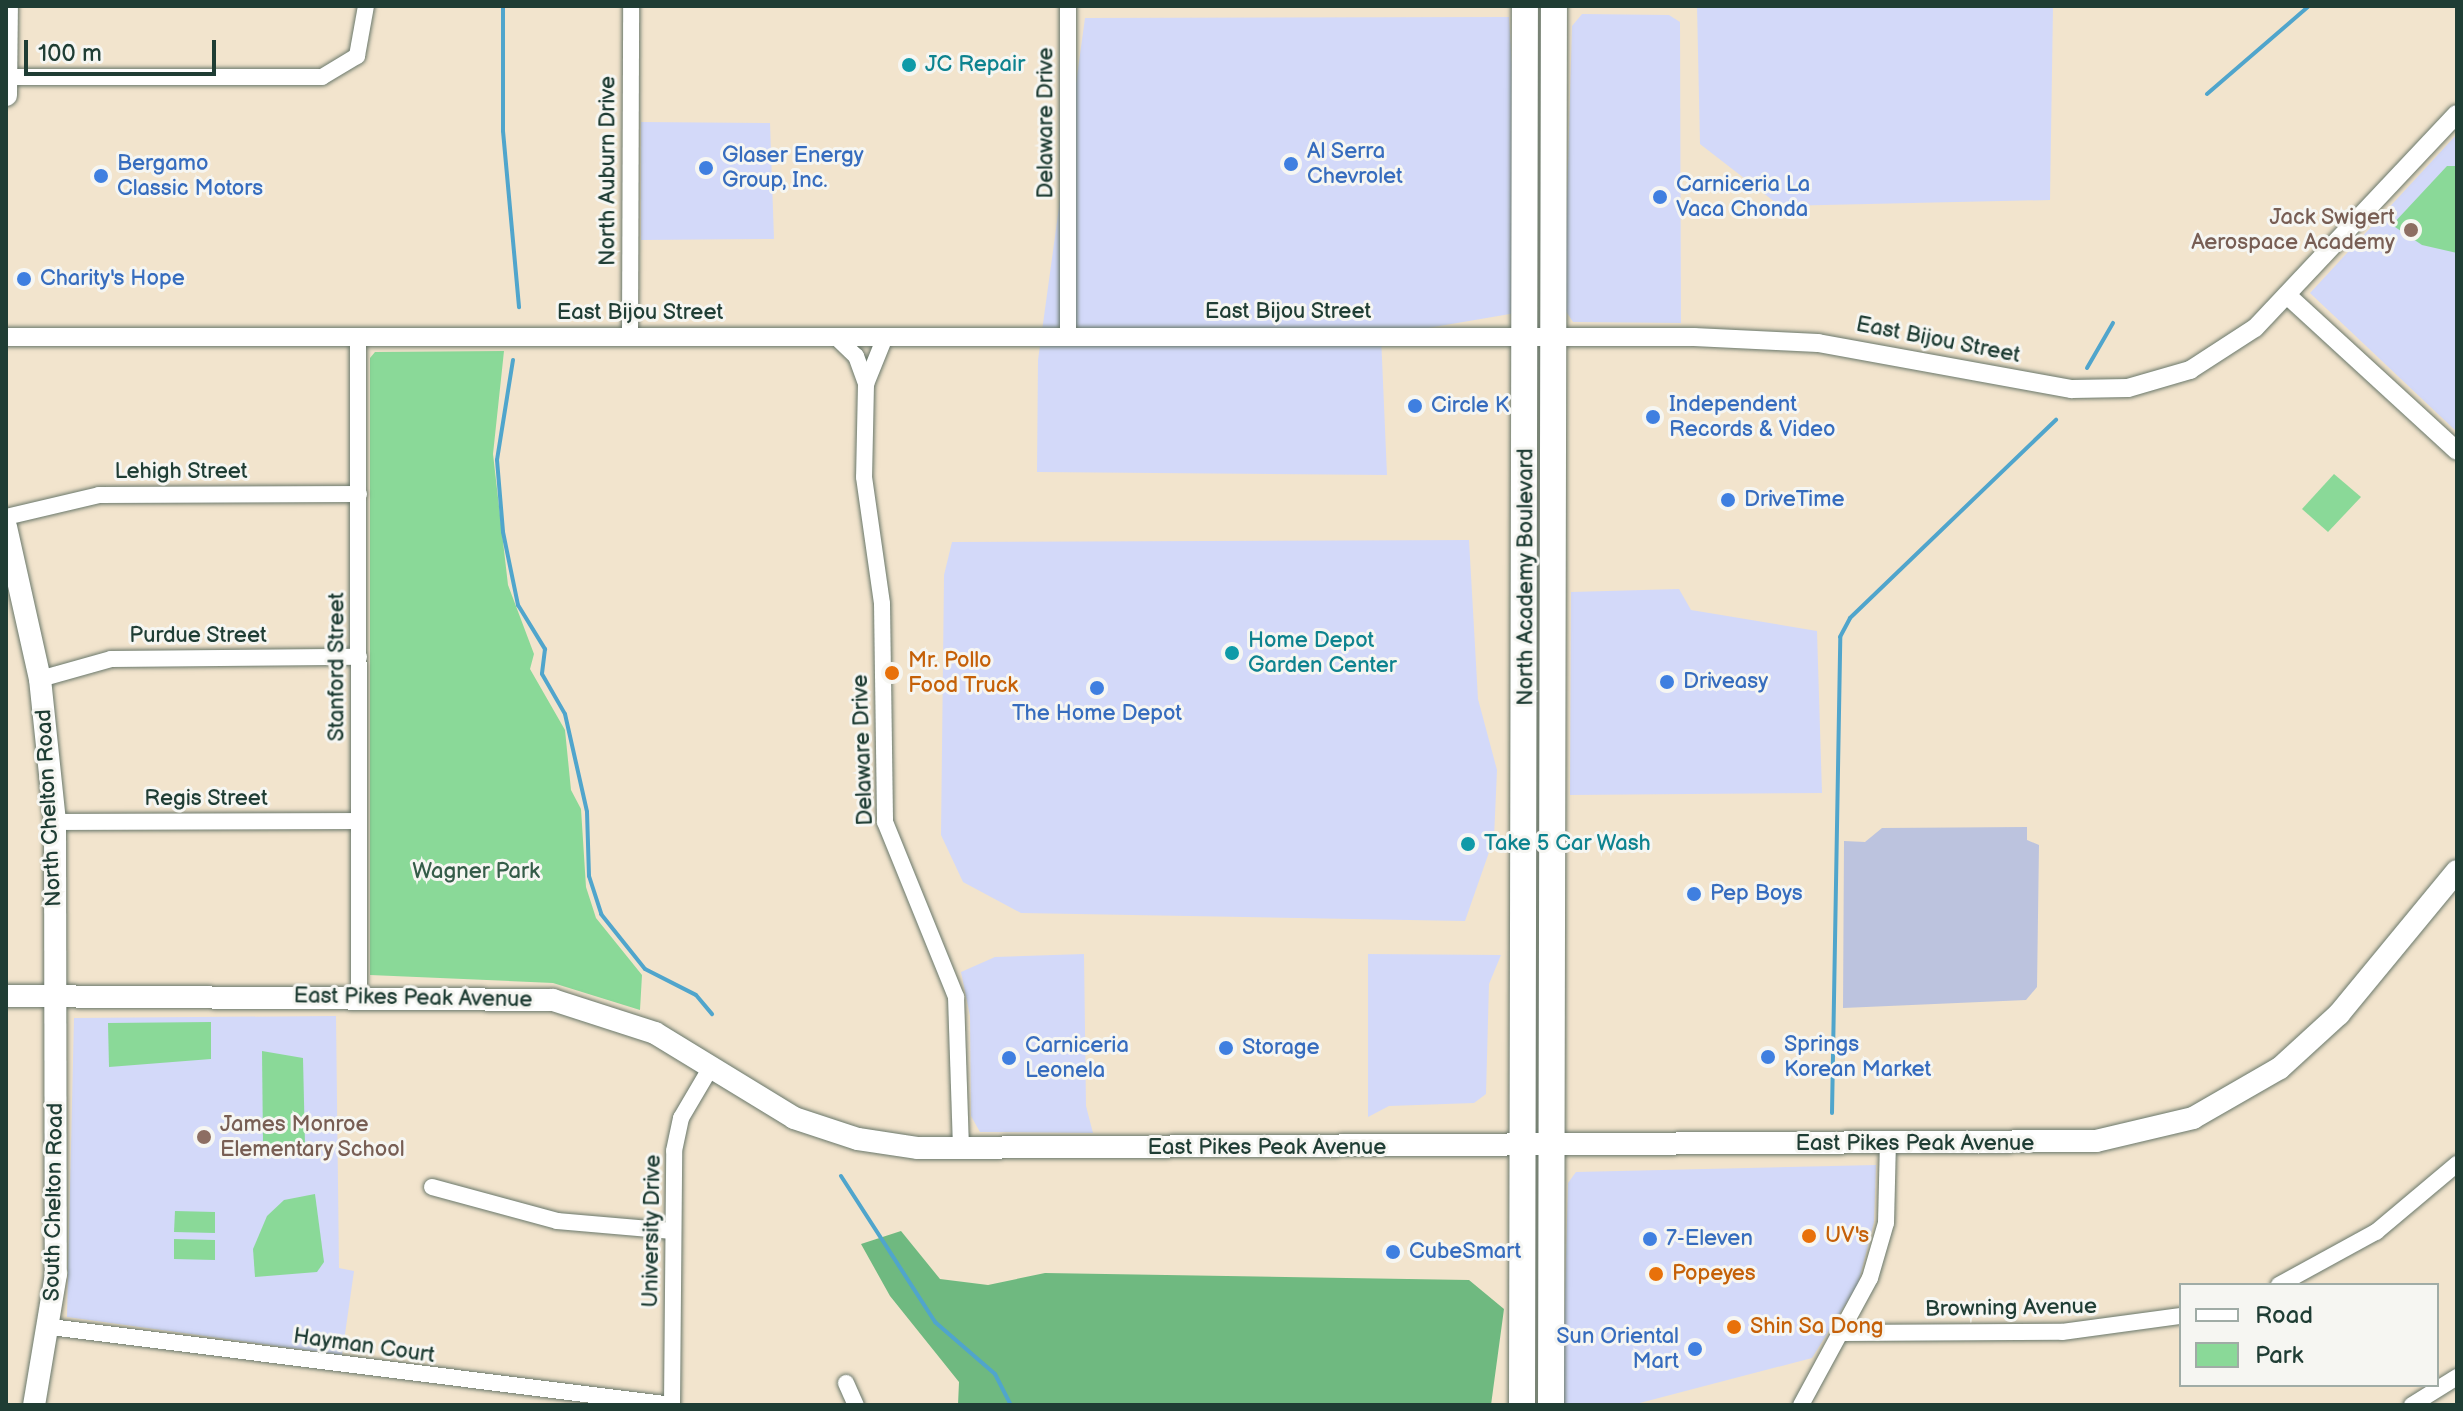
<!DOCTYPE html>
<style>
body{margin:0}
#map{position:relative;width:2463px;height:1411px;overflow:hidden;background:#f2e4cd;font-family:"Balsamiq Sans",sans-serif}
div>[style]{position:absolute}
.built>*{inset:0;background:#d3d9f9}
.industrial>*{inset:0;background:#bcc3de}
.green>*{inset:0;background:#8ad998}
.forest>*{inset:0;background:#6fb980}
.stream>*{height:4px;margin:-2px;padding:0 2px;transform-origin:2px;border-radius:2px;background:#50a5cc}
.roads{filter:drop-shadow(0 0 2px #69776a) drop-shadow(0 0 2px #69776a)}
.minor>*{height:16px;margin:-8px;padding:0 8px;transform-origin:8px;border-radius:8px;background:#fff}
.tertiary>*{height:18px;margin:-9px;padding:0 9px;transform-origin:9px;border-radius:9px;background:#fff}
.secondary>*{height:22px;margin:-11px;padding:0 11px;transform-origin:11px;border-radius:11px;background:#fff}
.trunk>*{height:26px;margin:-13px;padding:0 13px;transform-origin:13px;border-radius:13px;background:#fff}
.dots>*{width:22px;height:22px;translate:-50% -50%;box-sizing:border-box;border:4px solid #f6f6f2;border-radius:50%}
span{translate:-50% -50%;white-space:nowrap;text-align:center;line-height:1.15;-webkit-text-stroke:6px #f6f6f2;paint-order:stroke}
.culture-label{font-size:22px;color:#0d838f}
.left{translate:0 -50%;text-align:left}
.street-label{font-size:22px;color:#1f3d34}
.shop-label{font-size:22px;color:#366cbe}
.right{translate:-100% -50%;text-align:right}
.education-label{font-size:22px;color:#785e54}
.food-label{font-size:22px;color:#c56008}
.park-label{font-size:22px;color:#345c48}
.frame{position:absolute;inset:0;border:8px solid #1f3d34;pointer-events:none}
.legend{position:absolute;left:2179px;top:1283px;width:260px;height:104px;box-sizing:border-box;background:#f6f6f2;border:2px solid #a0aca6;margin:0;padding:10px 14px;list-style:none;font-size:24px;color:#1f3d34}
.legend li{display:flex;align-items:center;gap:16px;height:40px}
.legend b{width:40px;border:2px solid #a0aca6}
.scale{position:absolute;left:24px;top:40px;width:192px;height:36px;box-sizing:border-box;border:4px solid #1f3d34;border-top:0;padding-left:10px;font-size:24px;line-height:28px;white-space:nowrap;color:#1f3d34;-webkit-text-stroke:6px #f6f6f2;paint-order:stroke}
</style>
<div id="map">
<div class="built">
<i style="clip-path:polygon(1697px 6px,2053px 6px,2050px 200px,1780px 206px,1700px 144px)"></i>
<i style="clip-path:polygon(1582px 14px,1669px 15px,1680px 22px,1681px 323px,1573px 322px,1564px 308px,1572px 26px)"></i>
<i style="clip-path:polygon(1509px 17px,1527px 311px,1381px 336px,1387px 475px,1037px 472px,1038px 360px,1085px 18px)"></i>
<i style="clip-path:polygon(641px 122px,770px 123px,774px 239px,641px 240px)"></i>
<i style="clip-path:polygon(2457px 134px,2457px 432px,2310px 293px)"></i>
<i style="clip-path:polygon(1469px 540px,1478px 699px,1497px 770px,1494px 838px,1465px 921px,1021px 913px,963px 882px,941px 835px,944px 575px,952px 542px)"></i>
<i style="clip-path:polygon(1679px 589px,1691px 610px,1817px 631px,1822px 793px,1570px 795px,1571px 592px)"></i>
<i style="clip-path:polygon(1084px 954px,1086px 1106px,1093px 1133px,980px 1132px,971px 1116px,970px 1016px,961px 972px,995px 957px)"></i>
<i style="clip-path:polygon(1368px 954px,1501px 955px,1489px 984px,1486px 1094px,1474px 1103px,1389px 1106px,1368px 1117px)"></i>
<i style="clip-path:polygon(336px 1016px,339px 1268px,354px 1271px,342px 1355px,67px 1317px,74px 1018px)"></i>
<i style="clip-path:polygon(1876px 1165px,1874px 1222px,1858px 1284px,1812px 1358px,1632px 1405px,1562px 1405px,1568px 1183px,1576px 1172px)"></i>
</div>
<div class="industrial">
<i style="clip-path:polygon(2027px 827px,2027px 840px,2039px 845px,2037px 987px,2026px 1000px,1843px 1008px,1844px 841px,1865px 842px,1882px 828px)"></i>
</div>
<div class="green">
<i style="clip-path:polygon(2447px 166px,2457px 166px,2457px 253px,2422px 245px,2392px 225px)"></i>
<i style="clip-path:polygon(504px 351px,493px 454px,508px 585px,534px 654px,530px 669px,565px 730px,571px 790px,581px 809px,586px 887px,596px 918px,642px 975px,640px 1010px,553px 983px,370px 975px,370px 358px,375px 352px)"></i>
<i style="clip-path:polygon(2334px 474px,2361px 497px,2328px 532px,2302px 509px)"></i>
<i style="clip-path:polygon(211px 1022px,211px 1059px,109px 1067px,108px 1023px)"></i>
<i style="clip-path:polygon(262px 1051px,303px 1058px,305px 1145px,263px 1144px)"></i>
<i style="clip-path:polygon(315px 1194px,324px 1262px,317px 1272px,255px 1277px,253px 1249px,267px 1216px,284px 1200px)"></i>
<i style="clip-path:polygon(175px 1211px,215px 1212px,215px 1233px,174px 1232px)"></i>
<i style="clip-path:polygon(174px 1239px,215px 1240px,215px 1260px,174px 1259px)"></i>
</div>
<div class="forest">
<i style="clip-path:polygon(901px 1231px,940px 1279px,988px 1285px,1045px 1273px,1469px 1280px,1504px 1309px,1491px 1405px,958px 1405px,959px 1382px,890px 1296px,861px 1244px)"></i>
</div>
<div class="stream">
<i style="left:503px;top:6px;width:125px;rotate:90deg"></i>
<i style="left:503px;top:131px;width:177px;rotate:84.8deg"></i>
<i style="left:2207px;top:94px;width:135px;rotate:-40.8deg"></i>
<i style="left:513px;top:360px;width:101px;rotate:99.1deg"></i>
<i style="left:497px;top:460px;width:72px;rotate:85.2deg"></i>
<i style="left:503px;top:532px;width:75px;rotate:78.4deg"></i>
<i style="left:518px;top:605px;width:52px;rotate:58.5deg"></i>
<i style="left:545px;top:649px;width:25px;rotate:97deg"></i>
<i style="left:542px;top:674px;width:46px;rotate:60.1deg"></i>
<i style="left:565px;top:714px;width:100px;rotate:77.3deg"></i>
<i style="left:587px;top:812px;width:64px;rotate:88.2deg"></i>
<i style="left:589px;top:876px;width:40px;rotate:72deg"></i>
<i style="left:601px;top:914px;width:70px;rotate:51.3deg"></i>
<i style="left:645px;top:969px;width:57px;rotate:27deg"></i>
<i style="left:696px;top:995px;width:25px;rotate:50deg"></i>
<i style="left:2087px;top:368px;width:52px;rotate:-60deg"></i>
<i style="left:1832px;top:1113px;width:476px;rotate:-89deg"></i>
<i style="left:1840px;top:637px;width:21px;rotate:-62deg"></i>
<i style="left:1850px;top:618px;width:286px;rotate:-43.9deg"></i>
<i style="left:841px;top:1176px;width:174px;rotate:57.2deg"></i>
<i style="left:935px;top:1322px;width:79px;rotate:40.9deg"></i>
<i style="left:995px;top:1374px;width:35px;rotate:63deg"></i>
<i style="left:1491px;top:1405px;width:9px"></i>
</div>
<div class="roads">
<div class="minor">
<i style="left:1068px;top:6px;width:330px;rotate:90deg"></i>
<i style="left:7px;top:77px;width:315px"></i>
<i style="left:322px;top:77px;width:41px;rotate:-31deg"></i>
<i style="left:357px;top:56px;width:51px;rotate:-79.8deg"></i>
<i style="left:630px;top:337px;width:331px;rotate:-89.8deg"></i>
<i style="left:836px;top:337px;width:28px;rotate:44deg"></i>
<i style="left:856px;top:356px;width:30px;rotate:70deg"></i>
<i style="left:866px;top:384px;width:93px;rotate:91.2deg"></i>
<i style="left:864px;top:477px;width:128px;rotate:81.9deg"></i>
<i style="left:882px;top:604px;width:218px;rotate:89.2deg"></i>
<i style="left:885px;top:822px;width:189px;rotate:67.9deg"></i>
<i style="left:956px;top:997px;width:152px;rotate:88.1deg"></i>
<i style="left:358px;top:338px;width:658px;rotate:89.91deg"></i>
<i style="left:866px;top:384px;width:51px;rotate:-68deg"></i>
<i style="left:6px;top:517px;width:96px;rotate:-13.3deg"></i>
<i style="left:99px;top:495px;width:260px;rotate:-0.2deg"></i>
<i style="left:40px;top:679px;width:74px;rotate:-15.7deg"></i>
<i style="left:111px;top:659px;width:248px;rotate:-0.5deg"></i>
<i style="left:55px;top:822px;width:303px;rotate:-0.2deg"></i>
<i style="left:432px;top:1187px;width:130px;rotate:15.2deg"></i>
<i style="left:557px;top:1221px;width:116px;rotate:4.9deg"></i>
<i style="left:2279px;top:1285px;width:111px;rotate:-28.7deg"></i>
<i style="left:2376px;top:1232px;width:106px;rotate:-40deg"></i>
<i style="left:51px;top:1327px;width:626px;rotate:7.16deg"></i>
<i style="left:672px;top:1405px;width:254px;rotate:-89.5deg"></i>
<i style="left:674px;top:1151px;width:34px;rotate:-78deg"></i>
<i style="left:681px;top:1118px;width:59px;rotate:-59.5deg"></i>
<i style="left:1842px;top:1333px;width:220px;rotate:-0.3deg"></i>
<i style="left:2062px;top:1332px;width:120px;rotate:-7.7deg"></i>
<i style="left:846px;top:1383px;width:24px;rotate:66deg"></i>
<i style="left:1801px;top:1405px;width:145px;rotate:-61.5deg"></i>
<i style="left:1870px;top:1278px;width:57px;rotate:-73.8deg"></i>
<i style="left:1886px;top:1223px;width:80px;rotate:-88.6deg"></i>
<i style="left:2412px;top:1405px;width:53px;rotate:-31.9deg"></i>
</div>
<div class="tertiary">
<i style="left:2288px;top:296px;width:229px;rotate:42.5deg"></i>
<i style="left:6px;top:337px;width:1688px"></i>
<i style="left:1694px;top:337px;width:124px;rotate:2.8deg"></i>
<i style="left:1818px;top:343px;width:258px;rotate:10.3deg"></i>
<i style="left:2072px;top:389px;width:56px;rotate:-1deg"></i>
<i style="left:2128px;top:388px;width:65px;rotate:-16.2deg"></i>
<i style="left:2190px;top:370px;width:77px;rotate:-32.9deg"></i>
<i style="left:2255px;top:328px;width:294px;rotate:-46.7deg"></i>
</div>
<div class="secondary">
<i style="left:6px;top:95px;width:89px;rotate:-89.4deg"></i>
<i style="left:6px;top:527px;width:156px;rotate:77.4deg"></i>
<i style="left:40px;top:679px;width:144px;rotate:84deg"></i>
<i style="left:55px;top:822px;width:452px;rotate:89.9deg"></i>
<i style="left:56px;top:1274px;width:133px;rotate:99.5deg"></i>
<i style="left:6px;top:996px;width:547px;rotate:0.42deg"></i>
<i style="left:553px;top:1000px;width:107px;rotate:17.9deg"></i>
<i style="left:655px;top:1033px;width:163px;rotate:31.4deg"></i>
<i style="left:794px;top:1118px;width:67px;rotate:18.2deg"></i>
<i style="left:858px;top:1139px;width:61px;rotate:8.5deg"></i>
<i style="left:918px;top:1148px;width:1178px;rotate:-0.34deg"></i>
<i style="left:2096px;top:1141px;width:100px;rotate:-13.3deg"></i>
<i style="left:2193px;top:1118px;width:100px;rotate:-29.9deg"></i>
<i style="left:2280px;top:1068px;width:80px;rotate:-42.5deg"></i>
<i style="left:2339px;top:1014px;width:185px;rotate:-50.5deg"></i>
</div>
<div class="trunk">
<i style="left:1522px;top:1405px;width:1399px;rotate:-89.88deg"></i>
<i style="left:1551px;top:1405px;width:1399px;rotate:-89.88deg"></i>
</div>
</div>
<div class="dots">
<i style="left:909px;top:65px;background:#0f9aa8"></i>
<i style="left:1291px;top:164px;background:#3f7fe0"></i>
<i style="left:706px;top:168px;background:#3f7fe0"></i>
<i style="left:101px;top:176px;background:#3f7fe0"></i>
<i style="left:1660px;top:197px;background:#3f7fe0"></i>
<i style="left:2411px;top:230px;background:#8d6e63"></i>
<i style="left:24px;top:279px;background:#3f7fe0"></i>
<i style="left:1415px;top:406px;background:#3f7fe0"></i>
<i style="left:1653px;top:417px;background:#3f7fe0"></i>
<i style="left:1728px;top:500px;background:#3f7fe0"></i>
<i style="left:1232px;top:653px;background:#0f9aa8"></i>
<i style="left:892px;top:673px;background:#e8710a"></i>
<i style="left:1667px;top:682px;background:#3f7fe0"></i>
<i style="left:1097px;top:688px;background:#3f7fe0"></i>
<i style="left:1468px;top:844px;background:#0f9aa8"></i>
<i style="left:1694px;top:894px;background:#3f7fe0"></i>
<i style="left:1226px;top:1048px;background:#3f7fe0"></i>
<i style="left:1768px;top:1057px;background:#3f7fe0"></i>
<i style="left:1009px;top:1058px;background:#3f7fe0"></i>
<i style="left:204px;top:1137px;background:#8d6e63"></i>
<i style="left:1809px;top:1236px;background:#e8710a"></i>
<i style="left:1650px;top:1239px;background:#3f7fe0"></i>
<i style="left:1393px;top:1252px;background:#3f7fe0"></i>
<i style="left:1656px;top:1274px;background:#e8710a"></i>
<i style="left:1734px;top:1327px;background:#e8710a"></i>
<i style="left:1695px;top:1349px;background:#3f7fe0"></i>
</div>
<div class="culture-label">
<span class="left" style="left:925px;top:65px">JC Repair</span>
<span class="left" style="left:1248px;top:653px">Home Depot<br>Garden Center</span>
<span class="left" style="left:1484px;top:844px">Take 5 Car Wash</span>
</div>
<div class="street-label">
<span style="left:1046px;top:123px;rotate:-90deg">Delaware Drive</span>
<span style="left:608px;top:171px;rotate:-90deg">North Auburn Drive</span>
<span style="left:1288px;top:312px">East Bijou Street</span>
<span style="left:640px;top:313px">East Bijou Street</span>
<span style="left:1938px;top:340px;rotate:11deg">East Bijou Street</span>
<span style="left:181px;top:472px">Lehigh Street</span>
<span style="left:1526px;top:577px;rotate:-90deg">North Academy Boulevard</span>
<span style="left:198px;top:636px">Purdue Street</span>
<span style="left:337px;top:667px;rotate:-90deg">Stanford Street</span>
<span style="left:863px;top:750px;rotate:-92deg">Delaware Drive</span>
<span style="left:206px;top:799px">Regis Street</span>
<span style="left:49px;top:808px;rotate:-93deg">North Chelton Road</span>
<span style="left:413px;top:998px;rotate:1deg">East Pikes Peak Avenue</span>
<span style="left:1915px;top:1144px">East Pikes Peak Avenue</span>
<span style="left:1267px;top:1148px">East Pikes Peak Avenue</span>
<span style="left:54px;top:1202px;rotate:-89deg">South Chelton Road</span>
<span style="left:652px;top:1231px;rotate:-89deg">University Drive</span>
<span style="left:2011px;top:1308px;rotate:-1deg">Browning Avenue</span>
<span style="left:364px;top:1346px;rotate:8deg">Hayman Court</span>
</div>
<div class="shop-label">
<span class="left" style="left:1307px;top:164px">Al Serra<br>Chevrolet</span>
<span class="left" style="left:722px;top:168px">Glaser Energy<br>Group, Inc.</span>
<span class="left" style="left:117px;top:176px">Bergamo<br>Classic Motors</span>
<span class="left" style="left:1676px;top:197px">Carniceria La<br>Vaca Chonda</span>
<span class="left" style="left:40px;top:279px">Charity's Hope</span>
<span class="left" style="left:1669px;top:417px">Independent<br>Records &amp; Video</span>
<span class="left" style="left:1431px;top:406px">Circle K</span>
<span class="left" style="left:1744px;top:500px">DriveTime</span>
<span class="left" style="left:1683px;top:682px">Driveasy</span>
<span style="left:1097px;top:714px">The Home Depot</span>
<span class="left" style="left:1710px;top:894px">Pep Boys</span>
<span class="left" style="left:1784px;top:1057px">Springs<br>Korean Market</span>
<span class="left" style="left:1025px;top:1058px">Carniceria<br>Leonela</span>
<span class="left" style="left:1242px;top:1048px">Storage</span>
<span class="left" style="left:1666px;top:1239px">7-Eleven</span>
<span class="left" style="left:1409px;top:1252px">CubeSmart</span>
<span class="right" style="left:1679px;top:1349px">Sun Oriental<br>Mart</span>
</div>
<div class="education-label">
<span class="right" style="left:2395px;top:230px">Jack Swigert<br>Aerospace Academy</span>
<span class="left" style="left:220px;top:1137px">James Monroe<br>Elementary School</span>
</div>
<div class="food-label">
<span class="left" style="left:908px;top:673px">Mr. Pollo<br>Food Truck</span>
<span class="left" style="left:1825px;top:1236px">UV's</span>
<span class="left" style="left:1672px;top:1274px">Popeyes</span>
<span class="left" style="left:1750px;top:1327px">Shin Sa Dong</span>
</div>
<div class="park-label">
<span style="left:476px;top:872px">Wagner Park</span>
</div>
<div class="frame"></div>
<ul class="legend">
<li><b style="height:10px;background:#fff"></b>Road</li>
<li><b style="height:22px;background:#8ad998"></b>Park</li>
</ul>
<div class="scale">100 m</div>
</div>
